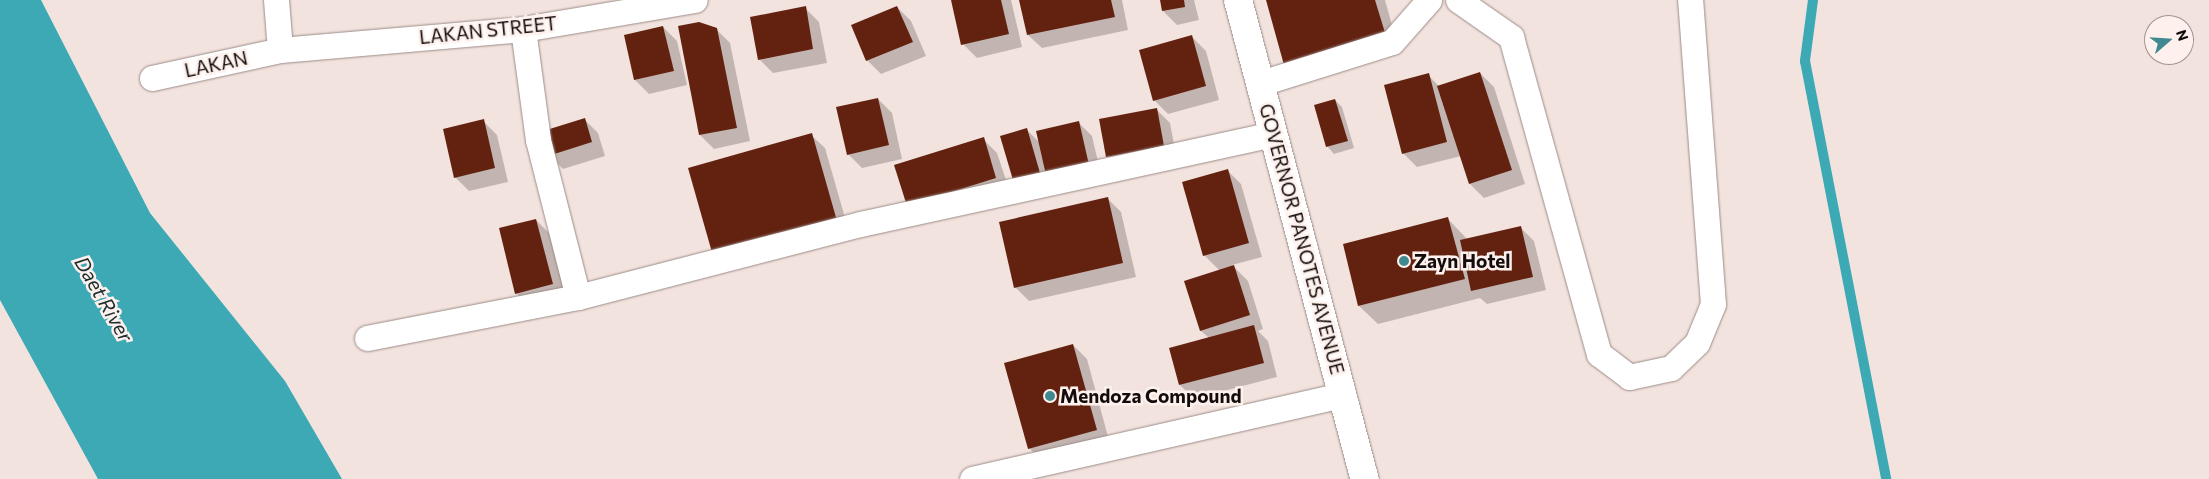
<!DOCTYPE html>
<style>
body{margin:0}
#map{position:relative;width:2209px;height:479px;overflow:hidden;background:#f3e3de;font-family:Commissioner,sans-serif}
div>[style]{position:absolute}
.water>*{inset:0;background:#3ca9b5}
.shadow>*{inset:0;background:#0003}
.stream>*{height:10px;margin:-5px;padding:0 5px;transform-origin:5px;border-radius:5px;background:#3ca9b5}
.building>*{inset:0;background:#632210}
.roads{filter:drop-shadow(0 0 1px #9b8c88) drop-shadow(0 0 1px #9b8c88)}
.street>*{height:25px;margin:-12.5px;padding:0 12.5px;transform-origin:12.5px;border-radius:12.5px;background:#fff}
.secondary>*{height:28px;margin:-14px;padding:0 14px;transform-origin:14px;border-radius:14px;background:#fff}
.dots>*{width:14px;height:14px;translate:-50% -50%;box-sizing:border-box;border:2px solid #fef1ed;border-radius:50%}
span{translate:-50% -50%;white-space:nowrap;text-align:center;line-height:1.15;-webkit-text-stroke:5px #fef1ed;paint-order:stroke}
.street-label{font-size:19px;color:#120c0b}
.poi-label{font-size:19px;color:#120c0b;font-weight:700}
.left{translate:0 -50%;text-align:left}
.water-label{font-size:20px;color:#1a2e30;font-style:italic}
.north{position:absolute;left:2144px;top:15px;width:50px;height:50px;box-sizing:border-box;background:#fef1ed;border:1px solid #a09593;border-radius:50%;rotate:71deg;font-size:14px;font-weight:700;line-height:20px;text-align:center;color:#120c0b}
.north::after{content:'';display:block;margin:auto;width:18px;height:22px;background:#418991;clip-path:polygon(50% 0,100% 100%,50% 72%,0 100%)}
</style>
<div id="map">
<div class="water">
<i style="clip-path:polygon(0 0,41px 0,150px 213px,285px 381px,342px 479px,98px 479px,0 300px)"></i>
</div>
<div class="shadow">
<i style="clip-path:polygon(952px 0,1011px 0,1022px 47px,977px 58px,963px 44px)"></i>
<i style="clip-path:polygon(1021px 0,1122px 0,1128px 30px,1042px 48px,1028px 35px)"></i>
<i style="clip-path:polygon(1161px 0,1194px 0,1199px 20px,1177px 25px,1163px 11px)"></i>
<i style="clip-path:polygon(1267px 0,1385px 0,1399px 50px)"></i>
<i style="clip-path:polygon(897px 7px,911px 21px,926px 56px,881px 74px,867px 60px)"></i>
<i style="clip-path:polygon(805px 8px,819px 22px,827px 63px,773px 73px,759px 59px)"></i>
<i style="clip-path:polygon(663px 27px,677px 41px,687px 85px,649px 94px,635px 80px,625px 36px)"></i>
<i style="clip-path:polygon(716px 29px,730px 43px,750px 141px,714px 149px,700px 135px)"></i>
<i style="clip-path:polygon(1192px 37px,1206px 51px,1219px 100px,1168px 114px,1154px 100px)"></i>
<i style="clip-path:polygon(1480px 73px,1494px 87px,1525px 184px,1484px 198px,1470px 184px,1461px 156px,1417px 167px,1403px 153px,1428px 75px,1439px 86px)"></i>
<i style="clip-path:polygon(878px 99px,892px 113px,902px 159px,862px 168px,848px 154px)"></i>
<i style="clip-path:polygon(1335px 100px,1342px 107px,1354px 148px,1334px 154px,1327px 146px)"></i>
<i style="clip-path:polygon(1156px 109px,1170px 123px,1177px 160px,1122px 170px,1108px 156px)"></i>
<i style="clip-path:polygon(584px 119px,598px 133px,605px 156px,563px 169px,549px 155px)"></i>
<i style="clip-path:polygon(483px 121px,497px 135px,508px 182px,469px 191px,455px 177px)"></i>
<i style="clip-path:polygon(1078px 122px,1092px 136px,1102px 179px,1028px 194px,1027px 130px,1040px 143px)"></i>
<i style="clip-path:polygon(811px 135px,825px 148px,850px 235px,690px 169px)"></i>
<i style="clip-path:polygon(983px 139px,997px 153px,1010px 192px,922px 219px)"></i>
<i style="clip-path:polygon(1227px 170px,1241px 184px,1262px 257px,1232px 265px,1248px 281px,1263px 329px,1258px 331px,1268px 341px,1277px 377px,1194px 399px,1180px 385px,1209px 338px,1201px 331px,1185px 282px,1220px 271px,1204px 255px)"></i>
<i style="clip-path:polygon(1107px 198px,1121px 212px,1136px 277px,1029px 301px,1015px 287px)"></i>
<i style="clip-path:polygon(1448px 219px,1467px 239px,1520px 227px,1534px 241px,1546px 290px,1487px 304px,1480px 298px,1378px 324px,1359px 306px)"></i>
<i style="clip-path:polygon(536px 220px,550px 234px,566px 298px,530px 307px,516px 293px)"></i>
<i style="clip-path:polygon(1073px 345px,1087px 359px,1110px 444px,1043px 462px,1029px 448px)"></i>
</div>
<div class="stream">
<i style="left:1813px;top:0;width:62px;rotate:97.5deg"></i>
<i style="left:1805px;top:61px;width:426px;rotate:79deg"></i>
</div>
<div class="building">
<i style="clip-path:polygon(951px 0,1001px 0,1009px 34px,961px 45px)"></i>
<i style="clip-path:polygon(1019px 0,1111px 0,1115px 17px,1027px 35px)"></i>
<i style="clip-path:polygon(1160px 0,1184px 0,1185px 7px,1162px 11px)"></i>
<i style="clip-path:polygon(1266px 0,1375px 0,1386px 36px,1284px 65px)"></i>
<i style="clip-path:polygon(806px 6px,813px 49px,758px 60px,750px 17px)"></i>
<i style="clip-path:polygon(897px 6px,913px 42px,866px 61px,851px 25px)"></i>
<i style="clip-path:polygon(699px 22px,717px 28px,737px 128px,699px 135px,678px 26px)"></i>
<i style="clip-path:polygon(663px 26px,674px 71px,634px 80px,624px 35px)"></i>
<i style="clip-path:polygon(1192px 35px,1206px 86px,1153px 101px,1139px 50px)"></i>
<i style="clip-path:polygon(1480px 72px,1512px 170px,1469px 184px,1437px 86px)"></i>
<i style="clip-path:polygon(1429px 73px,1447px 142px,1402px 154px,1384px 85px)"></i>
<i style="clip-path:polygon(878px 98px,889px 145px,847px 155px,836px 107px)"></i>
<i style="clip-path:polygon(1335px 99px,1348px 141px,1326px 147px,1314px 105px)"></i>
<i style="clip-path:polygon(1157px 108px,1164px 146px,1106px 157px,1099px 119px)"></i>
<i style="clip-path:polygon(585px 118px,592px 142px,548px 156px,540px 132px)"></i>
<i style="clip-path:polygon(484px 119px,495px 168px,454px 178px,443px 129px)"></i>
<i style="clip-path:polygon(1079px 121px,1089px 165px,1046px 175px,1036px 131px)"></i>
<i style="clip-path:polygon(1027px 128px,1040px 173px,1013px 180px,1000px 136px)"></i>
<i style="clip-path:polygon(812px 133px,837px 221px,713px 256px,688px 168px)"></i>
<i style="clip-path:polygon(984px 137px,996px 178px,907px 206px,894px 165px)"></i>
<i style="clip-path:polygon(1228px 169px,1249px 243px,1203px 256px,1182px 182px)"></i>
<i style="clip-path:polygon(1108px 197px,1123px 263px,1014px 288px,999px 222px)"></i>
<i style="clip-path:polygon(1448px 217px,1465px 279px,1358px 306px,1343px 244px)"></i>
<i style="clip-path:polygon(536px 219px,553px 284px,515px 294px,499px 228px)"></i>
<i style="clip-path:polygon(1521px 226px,1533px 277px,1471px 291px,1460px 240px)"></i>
<i style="clip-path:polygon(1234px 265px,1250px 315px,1200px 331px,1184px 281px)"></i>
<i style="clip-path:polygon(1254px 325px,1264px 363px,1179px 385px,1169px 348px)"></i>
<i style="clip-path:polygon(1073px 344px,1097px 430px,1028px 449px,1004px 363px)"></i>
</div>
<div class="roads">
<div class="street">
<i style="left:276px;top:0;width:50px;rotate:85.4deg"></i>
<i style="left:1458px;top:0;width:65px;rotate:34.9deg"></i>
<i style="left:1511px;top:37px;width:329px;rotate:74.5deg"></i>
<i style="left:1599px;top:354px;width:38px;rotate:37deg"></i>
<i style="left:1629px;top:377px;width:43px;rotate:-12.1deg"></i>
<i style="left:1671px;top:368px;width:36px;rotate:-44deg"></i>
<i style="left:1697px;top:343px;width:42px;rotate:-67.7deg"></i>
<i style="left:1713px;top:304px;width:305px;rotate:-94.3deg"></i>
<i style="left:523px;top:29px;width:112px;rotate:82.3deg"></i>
<i style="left:538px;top:140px;width:162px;rotate:75.7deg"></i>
<i style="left:152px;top:78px;width:131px;rotate:-12.3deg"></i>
<i style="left:280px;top:50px;width:244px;rotate:-4.9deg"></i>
<i style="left:523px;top:29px;width:174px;rotate:-9.6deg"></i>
<i style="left:1261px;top:83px;width:137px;rotate:-17.4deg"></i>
<i style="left:1392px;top:42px;width:56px;rotate:-48.6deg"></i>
<i style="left:367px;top:338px;width:215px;rotate:-11deg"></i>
<i style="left:578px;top:297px;width:291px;rotate:-14.5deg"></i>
<i style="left:860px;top:224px;width:423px;rotate:-12.3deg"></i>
<i style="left:972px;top:479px;width:379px;rotate:-12.8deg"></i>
</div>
<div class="secondary">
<i style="left:1238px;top:0;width:496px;rotate:75.2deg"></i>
</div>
</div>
<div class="dots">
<i style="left:1404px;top:261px;background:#418991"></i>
<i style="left:1050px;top:396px;background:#418991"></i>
</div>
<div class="street-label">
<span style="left:488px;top:30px;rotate:-6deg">LAKAN STREET</span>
<span style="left:216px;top:64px;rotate:-12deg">LAKAN</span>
<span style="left:1302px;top:239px;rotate:75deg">GOVERNOR PANOTES AVENUE</span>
</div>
<div class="poi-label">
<span class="left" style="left:1414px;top:261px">Zayn Hotel</span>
<span class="left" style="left:1060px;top:396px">Mendoza Compound</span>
</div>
<div class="water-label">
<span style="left:104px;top:299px;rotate:60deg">Daet River</span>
</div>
<div class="north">N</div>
</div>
